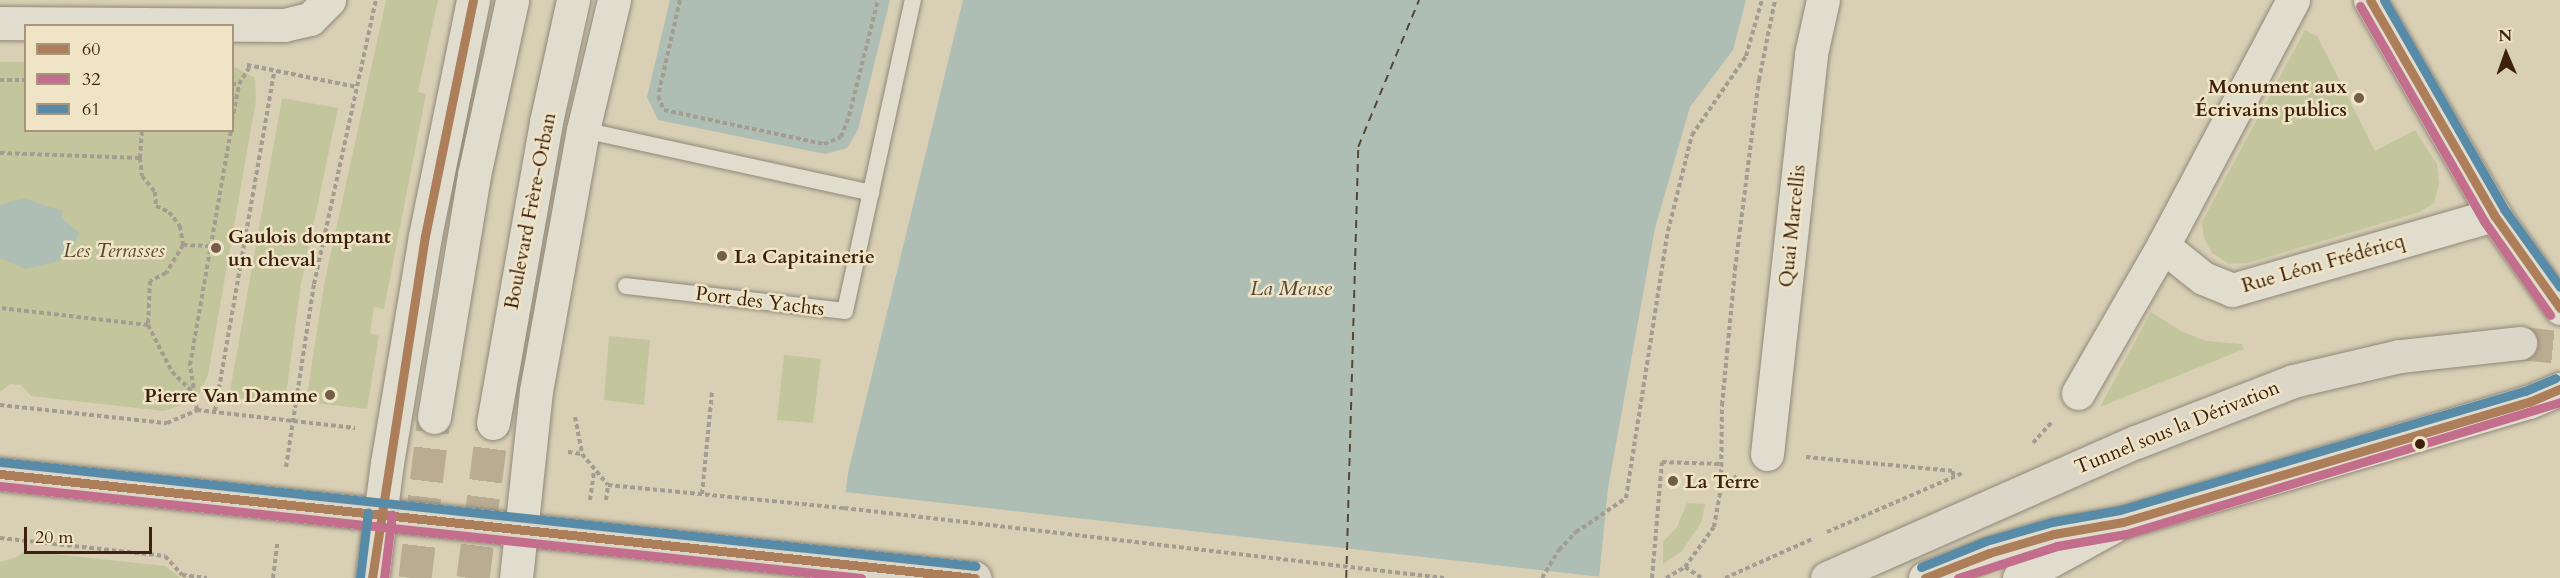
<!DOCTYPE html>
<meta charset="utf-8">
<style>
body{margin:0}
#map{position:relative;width:2560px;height:578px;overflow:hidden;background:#d8cfb5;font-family:Cardo,serif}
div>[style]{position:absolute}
.green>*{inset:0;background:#c3c69d}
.water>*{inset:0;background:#aebeb4}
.pier>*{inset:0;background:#d8cfb5}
.ferry>*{height:1.5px;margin-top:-0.75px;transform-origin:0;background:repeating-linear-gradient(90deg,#554637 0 8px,transparent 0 14px)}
.secondary-tunnel>*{height:33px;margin-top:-16.5px;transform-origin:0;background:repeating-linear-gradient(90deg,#b9ac93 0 33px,transparent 0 49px)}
.primary-tunnel>*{height:33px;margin-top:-16.5px;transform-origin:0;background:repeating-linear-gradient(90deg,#b9ac93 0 33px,transparent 0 49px)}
.path>*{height:4px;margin-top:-2px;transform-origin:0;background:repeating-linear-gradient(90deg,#a39c90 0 4.5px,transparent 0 7.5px)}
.roads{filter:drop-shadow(0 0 2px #908877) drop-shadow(0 0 2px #908877)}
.service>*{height:16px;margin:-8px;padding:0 8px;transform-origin:8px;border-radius:8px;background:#e0dcce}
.minor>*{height:33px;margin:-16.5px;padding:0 16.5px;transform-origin:16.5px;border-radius:16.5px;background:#e0dcce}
.tertiary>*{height:33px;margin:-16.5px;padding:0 16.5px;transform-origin:16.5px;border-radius:16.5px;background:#e0dcce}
.secondary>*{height:33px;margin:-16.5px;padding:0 16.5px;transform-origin:16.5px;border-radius:16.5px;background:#e0dcce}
.primary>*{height:33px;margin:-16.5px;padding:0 16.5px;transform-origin:16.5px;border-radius:16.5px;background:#dbd6c7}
.bus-1>*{height:9px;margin:-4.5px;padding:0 4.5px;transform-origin:4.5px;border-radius:4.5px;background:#ad7e5a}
.bus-2>*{height:9px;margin:-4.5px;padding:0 4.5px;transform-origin:4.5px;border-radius:4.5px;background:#c36e8c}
.bus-3>*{height:9px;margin:-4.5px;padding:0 4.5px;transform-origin:4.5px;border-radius:4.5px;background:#588ba7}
.dots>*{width:16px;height:16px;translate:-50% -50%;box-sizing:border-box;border:3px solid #efe4c6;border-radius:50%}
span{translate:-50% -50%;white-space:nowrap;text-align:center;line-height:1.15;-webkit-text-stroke:5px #efe4c6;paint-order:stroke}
.poi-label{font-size:20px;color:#3d200d;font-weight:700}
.right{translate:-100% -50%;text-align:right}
.left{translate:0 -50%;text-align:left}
.street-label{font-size:20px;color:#3d200d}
.park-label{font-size:20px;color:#5a482c;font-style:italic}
.water-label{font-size:21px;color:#554637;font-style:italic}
.legend{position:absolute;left:24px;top:24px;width:210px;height:108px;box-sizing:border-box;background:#efe4c6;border:2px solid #a8967c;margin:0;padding:8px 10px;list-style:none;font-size:18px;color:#3d200d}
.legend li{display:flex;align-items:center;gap:12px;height:30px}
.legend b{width:30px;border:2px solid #a8967c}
.north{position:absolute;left:2476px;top:24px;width:60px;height:60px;-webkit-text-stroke:4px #efe4c6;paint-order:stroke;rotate:358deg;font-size:16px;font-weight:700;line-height:24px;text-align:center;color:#3d200d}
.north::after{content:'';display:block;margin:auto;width:21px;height:27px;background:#3d200d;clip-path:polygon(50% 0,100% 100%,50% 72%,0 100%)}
.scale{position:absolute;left:24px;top:527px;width:128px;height:27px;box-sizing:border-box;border:3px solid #3d200d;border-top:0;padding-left:8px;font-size:18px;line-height:21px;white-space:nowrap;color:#3d200d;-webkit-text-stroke:4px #efe4c6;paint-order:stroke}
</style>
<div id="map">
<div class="green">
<i style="clip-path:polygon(386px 0,438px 0,418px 92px,426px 94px,384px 309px,374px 307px,370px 333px,379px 336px,367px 409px,306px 402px,324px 285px)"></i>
<i style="clip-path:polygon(2305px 30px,2317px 36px,2375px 151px,2415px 130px,2437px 164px,2439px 183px,2434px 203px,2420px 212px,2248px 263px,2229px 264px,2212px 253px,2204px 238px,2202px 222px)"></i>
<i style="clip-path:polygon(0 62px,25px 62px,26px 130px,232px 130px,233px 66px,255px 78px,256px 100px,208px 375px,197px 399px,164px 411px,31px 396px,21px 385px,10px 384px,0 392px)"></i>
<i style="clip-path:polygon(282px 98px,338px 108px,301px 284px,285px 403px,229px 397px)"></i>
<i style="clip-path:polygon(2151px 312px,2181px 331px,2206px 341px,2242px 344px,2244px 349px,2100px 407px)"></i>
<i style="clip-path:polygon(609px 336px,650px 340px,644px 405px,604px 400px)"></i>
<i style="clip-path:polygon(784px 355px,821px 359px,813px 423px,777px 420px)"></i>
<i style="clip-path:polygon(1687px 503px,1705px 504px,1701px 523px,1681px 552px,1663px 564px,1663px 542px,1677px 527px)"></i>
<i style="clip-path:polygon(24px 551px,165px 566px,181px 578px,0 578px,0 562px,17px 557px)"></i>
</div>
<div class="water">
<i style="clip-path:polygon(670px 0,890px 0,858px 130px,847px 148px,825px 154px,658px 120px,647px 97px)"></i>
<i style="clip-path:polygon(963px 0,1746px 0,1733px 50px,1690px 107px,1655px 228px,1608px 488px,1599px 578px,835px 578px,848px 473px)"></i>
<i style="clip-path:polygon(23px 198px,63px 211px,62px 218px,79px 233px,74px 246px,61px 252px,60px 261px,26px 269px,0 258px,0 205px)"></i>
</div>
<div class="pier">
<i style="clip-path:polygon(845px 492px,1602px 577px,1602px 578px,835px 578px)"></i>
</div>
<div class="ferry">
<i style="left:1346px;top:578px;width:431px;rotate:-88.4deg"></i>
<i style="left:1358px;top:147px;width:159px;rotate:-67.5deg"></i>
</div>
<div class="secondary-tunnel">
<i style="left:415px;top:578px;width:162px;rotate:-83.3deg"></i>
<i style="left:473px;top:578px;width:156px;rotate:-82.6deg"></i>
</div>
<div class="primary-tunnel">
<i style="left:2520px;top:343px;width:40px;rotate:5.7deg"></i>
</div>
<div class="path">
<i style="left:680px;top:0;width:98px;rotate:102.9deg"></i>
<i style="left:658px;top:96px;width:15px;rotate:67deg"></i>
<i style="left:664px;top:110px;width:164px;rotate:12deg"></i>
<i style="left:824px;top:144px;width:18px;rotate:-22deg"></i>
<i style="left:841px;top:137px;width:22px;rotate:-69deg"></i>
<i style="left:849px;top:116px;width:120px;rotate:-76deg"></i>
<i style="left:247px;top:65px;width:112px;rotate:11.3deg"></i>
<i style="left:0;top:80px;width:26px"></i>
<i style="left:232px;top:84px;width:7px"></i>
<i style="left:232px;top:121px;width:38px;rotate:-79deg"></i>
<i style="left:239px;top:84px;width:19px;rotate:-58deg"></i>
<i style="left:0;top:153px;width:140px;rotate:2deg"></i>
<i style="left:140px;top:158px;width:18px;rotate:84deg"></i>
<i style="left:142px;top:176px;width:21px;rotate:51deg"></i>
<i style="left:155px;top:192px;width:14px;rotate:86deg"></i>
<i style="left:156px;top:206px;width:14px;rotate:25deg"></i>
<i style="left:169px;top:212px;width:18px;rotate:52deg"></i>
<i style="left:180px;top:226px;width:19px;rotate:81deg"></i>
<i style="left:183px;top:245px;width:33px;rotate:121deg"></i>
<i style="left:166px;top:273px;width:18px;rotate:153deg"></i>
<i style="left:150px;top:281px;width:44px;rotate:92.6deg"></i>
<i style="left:148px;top:325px;width:149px;rotate:-173.4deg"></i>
<i style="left:140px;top:158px;width:28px;rotate:-86deg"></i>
<i style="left:183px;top:245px;width:28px;rotate:2deg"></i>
<i style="left:148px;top:325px;width:53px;rotate:62.9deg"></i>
<i style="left:172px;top:372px;width:28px;rotate:44deg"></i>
<i style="left:0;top:405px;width:168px;rotate:6.2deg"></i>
<i style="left:167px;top:423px;width:33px;rotate:-23deg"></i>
<i style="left:197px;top:410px;width:159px;rotate:6.5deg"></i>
<i style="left:197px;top:410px;width:46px;rotate:-98.8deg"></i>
<i style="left:190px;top:365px;width:239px;rotate:-80.1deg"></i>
<i style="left:215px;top:411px;width:344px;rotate:-80.1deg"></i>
<i style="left:575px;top:417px;width:38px;rotate:79deg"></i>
<i style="left:582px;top:454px;width:40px;rotate:50deg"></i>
<i style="left:608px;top:485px;width:237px;rotate:5.6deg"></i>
<i style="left:844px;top:508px;width:604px;rotate:6.65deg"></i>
<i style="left:2033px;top:443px;width:28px;rotate:-48deg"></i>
<i style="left:568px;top:452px;width:14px;rotate:8deg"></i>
<i style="left:1806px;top:457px;width:148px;rotate:5.4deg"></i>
<i style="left:1953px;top:471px;width:4px;rotate:90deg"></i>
<i style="left:286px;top:467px;width:185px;rotate:-81.3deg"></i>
<i style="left:314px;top:284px;width:291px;rotate:-77.7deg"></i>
<i style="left:1722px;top:488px;width:19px;rotate:-39deg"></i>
<i style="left:702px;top:494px;width:102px;rotate:-84.4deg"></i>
<i style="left:590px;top:500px;width:29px;rotate:-82deg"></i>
<i style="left:606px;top:500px;width:15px;rotate:-82deg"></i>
<i style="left:1827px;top:532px;width:148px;rotate:-23.5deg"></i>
<i style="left:0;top:538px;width:166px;rotate:6.2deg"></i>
<i style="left:165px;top:556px;width:25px;rotate:48deg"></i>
<i style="left:182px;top:575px;width:25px;rotate:7deg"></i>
<i style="left:1685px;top:567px;width:20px;rotate:33deg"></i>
<i style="left:273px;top:578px;width:35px;rotate:-83deg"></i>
<i style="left:1542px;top:578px;width:33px;rotate:-59deg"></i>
<i style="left:1559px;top:550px;width:25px;rotate:-47deg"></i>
<i style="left:1576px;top:532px;width:60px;rotate:-34.2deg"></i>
<i style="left:1626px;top:498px;width:270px;rotate:-81.1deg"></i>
<i style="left:1668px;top:231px;width:99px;rotate:-76deg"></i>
<i style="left:1692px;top:135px;width:96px;rotate:-55.6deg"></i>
<i style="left:1746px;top:56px;width:58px;rotate:-74.1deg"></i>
<i style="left:1652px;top:578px;width:116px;rotate:-85.1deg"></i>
<i style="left:1662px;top:462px;width:59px;rotate:1.9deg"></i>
<i style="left:1666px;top:578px;width:22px;rotate:-30deg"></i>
<i style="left:1685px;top:567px;width:49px;rotate:-54.1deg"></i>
<i style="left:1714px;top:527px;width:39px;rotate:-80deg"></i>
<i style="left:1721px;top:489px;width:84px;rotate:-89.3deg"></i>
<i style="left:1722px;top:405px;width:137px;rotate:-84.5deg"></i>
<i style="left:1735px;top:269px;width:191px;rotate:-82.8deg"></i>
<i style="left:1759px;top:80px;width:82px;rotate:-78.7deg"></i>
<i style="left:1725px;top:578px;width:95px;rotate:-24.1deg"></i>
</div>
<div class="roads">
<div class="service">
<i style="left:583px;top:130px;width:295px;rotate:12.3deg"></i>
<i style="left:626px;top:286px;width:220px;rotate:6.5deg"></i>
<i style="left:845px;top:311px;width:318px;rotate:-77.7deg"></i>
</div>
<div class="minor">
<i style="left:2293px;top:0;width:278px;rotate:117.9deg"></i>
<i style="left:2163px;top:246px;width:51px;rotate:38.7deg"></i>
<i style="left:2203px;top:278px;width:31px;rotate:22deg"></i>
<i style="left:2232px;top:290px;width:273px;rotate:-16deg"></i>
<i style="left:2370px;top:0;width:248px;rotate:60deg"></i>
<i style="left:2494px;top:215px;width:114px;rotate:54.6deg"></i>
<i style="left:0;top:23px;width:284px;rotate:0.4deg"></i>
<i style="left:284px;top:25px;width:27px;rotate:-13deg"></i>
<i style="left:310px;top:19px;width:27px;rotate:-45deg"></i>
<i style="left:2078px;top:393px;width:170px;rotate:-60deg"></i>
<i style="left:1767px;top:454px;width:402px;rotate:-83.7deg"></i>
<i style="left:1811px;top:54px;width:55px;rotate:-77.5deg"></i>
<i style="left:2019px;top:578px;width:106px;rotate:-28.7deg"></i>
</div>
<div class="tertiary">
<i style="left:1925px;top:578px;width:69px;rotate:-21.3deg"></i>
<i style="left:1989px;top:553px;width:68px;rotate:-16.3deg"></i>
<i style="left:2054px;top:534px;width:70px;rotate:-9.9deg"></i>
<i style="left:2123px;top:522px;width:423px;rotate:-16.5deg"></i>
<i style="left:2529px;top:402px;width:34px;rotate:-23deg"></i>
</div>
<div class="secondary">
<i style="left:434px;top:417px;width:245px;rotate:-80.6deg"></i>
<i style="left:474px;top:175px;width:179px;rotate:-77.7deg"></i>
<i style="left:493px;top:423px;width:306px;rotate:-80deg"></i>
<i style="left:546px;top:122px;width:125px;rotate:-77.5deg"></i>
<i style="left:372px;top:578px;width:116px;rotate:-82.6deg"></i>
<i style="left:387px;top:463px;width:230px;rotate:-80.5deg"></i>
<i style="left:425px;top:236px;width:241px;rotate:-78.5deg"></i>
<i style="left:516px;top:578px;width:188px;rotate:-83.9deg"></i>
<i style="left:536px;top:391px;width:265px;rotate:-79.8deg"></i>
<i style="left:583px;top:130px;width:134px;rotate:-76.6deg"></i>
</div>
<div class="primary">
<i style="left:0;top:474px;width:980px;rotate:6.09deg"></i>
<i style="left:1827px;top:578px;width:338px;rotate:-23.8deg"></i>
<i style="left:2136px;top:442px;width:168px;rotate:-21.2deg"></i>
<i style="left:2293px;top:381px;width:110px;rotate:-13.2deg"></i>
<i style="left:2400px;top:356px;width:121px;rotate:-6.2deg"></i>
</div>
</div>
<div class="bus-1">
<i style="left:2370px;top:0;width:248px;rotate:60deg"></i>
<i style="left:2494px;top:215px;width:114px;rotate:54.6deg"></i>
<i style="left:0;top:474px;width:980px;rotate:6.09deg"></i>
<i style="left:372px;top:578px;width:346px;rotate:-81.2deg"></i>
<i style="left:425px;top:236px;width:241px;rotate:-78.5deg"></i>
<i style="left:1925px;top:578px;width:69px;rotate:-21.3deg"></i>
<i style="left:1989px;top:553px;width:68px;rotate:-16.3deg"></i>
<i style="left:2054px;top:534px;width:70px;rotate:-9.9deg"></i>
<i style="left:2123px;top:522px;width:423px;rotate:-16.5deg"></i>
<i style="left:2529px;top:402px;width:34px;rotate:-23deg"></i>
</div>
<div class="bus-2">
<i style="left:2360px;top:6px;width:248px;rotate:60deg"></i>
<i style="left:2484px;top:221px;width:115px;rotate:54.9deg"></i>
<i style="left:0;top:486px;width:866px;rotate:6.1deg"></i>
<i style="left:384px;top:578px;width:64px;rotate:-82.9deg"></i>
<i style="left:1958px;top:578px;width:104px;rotate:-17.9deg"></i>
<i style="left:2057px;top:546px;width:70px;rotate:-9.9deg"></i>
<i style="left:2126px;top:534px;width:454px;rotate:-16.9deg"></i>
</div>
<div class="bus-3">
<i style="left:2384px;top:0;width:241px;rotate:60.1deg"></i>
<i style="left:2504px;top:209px;width:96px;rotate:54.3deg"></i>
<i style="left:1px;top:462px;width:980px;rotate:6.09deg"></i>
<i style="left:1921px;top:567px;width:70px;rotate:-21.8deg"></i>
<i style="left:1986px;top:541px;width:69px;rotate:-16.1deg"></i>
<i style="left:2052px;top:522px;width:69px;rotate:-10deg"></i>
<i style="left:2120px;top:510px;width:422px;rotate:-16.4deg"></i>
<i style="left:2525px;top:391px;width:33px;rotate:-23deg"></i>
<i style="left:360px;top:577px;width:65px;rotate:-83deg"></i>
</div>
<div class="dots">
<i style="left:2359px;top:98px;background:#735d48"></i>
<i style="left:216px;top:248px;background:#735d48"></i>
<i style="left:722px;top:256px;background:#735d48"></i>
<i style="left:330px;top:395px;background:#735d48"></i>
<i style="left:2420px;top:444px;background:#3d200d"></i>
<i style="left:1673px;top:481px;background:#735d48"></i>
</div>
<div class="poi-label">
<span class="right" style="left:2347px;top:98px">Monument aux<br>Écrivains publics</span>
<span class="left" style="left:228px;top:248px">Gaulois domptant<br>un cheval</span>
<span class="left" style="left:734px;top:256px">La Capitainerie</span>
<span class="right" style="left:318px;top:395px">Pierre Van Damme</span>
<span class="left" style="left:1685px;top:481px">La Terre</span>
</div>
<div class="street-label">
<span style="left:530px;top:211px;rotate:-79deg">Boulevard Frère-Orban</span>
<span style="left:1792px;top:226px;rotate:-84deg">Quai Marcellis</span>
<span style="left:2323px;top:263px;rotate:-16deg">Rue Léon Frédéricq</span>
<span style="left:760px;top:301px;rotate:7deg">Port des Yachts</span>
<span style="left:2177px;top:427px;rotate:-22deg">Tunnel sous la Dérivation</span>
</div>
<div class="park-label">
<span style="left:114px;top:250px">Les Terrasses</span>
</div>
<div class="water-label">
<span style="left:1291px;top:289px">La Meuse</span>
</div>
<ul class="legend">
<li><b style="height:8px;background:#ad7e5a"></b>60</li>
<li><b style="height:8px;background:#c36e8c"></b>32</li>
<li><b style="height:8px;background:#588ba7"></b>61</li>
</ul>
<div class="north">N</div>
<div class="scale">20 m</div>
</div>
